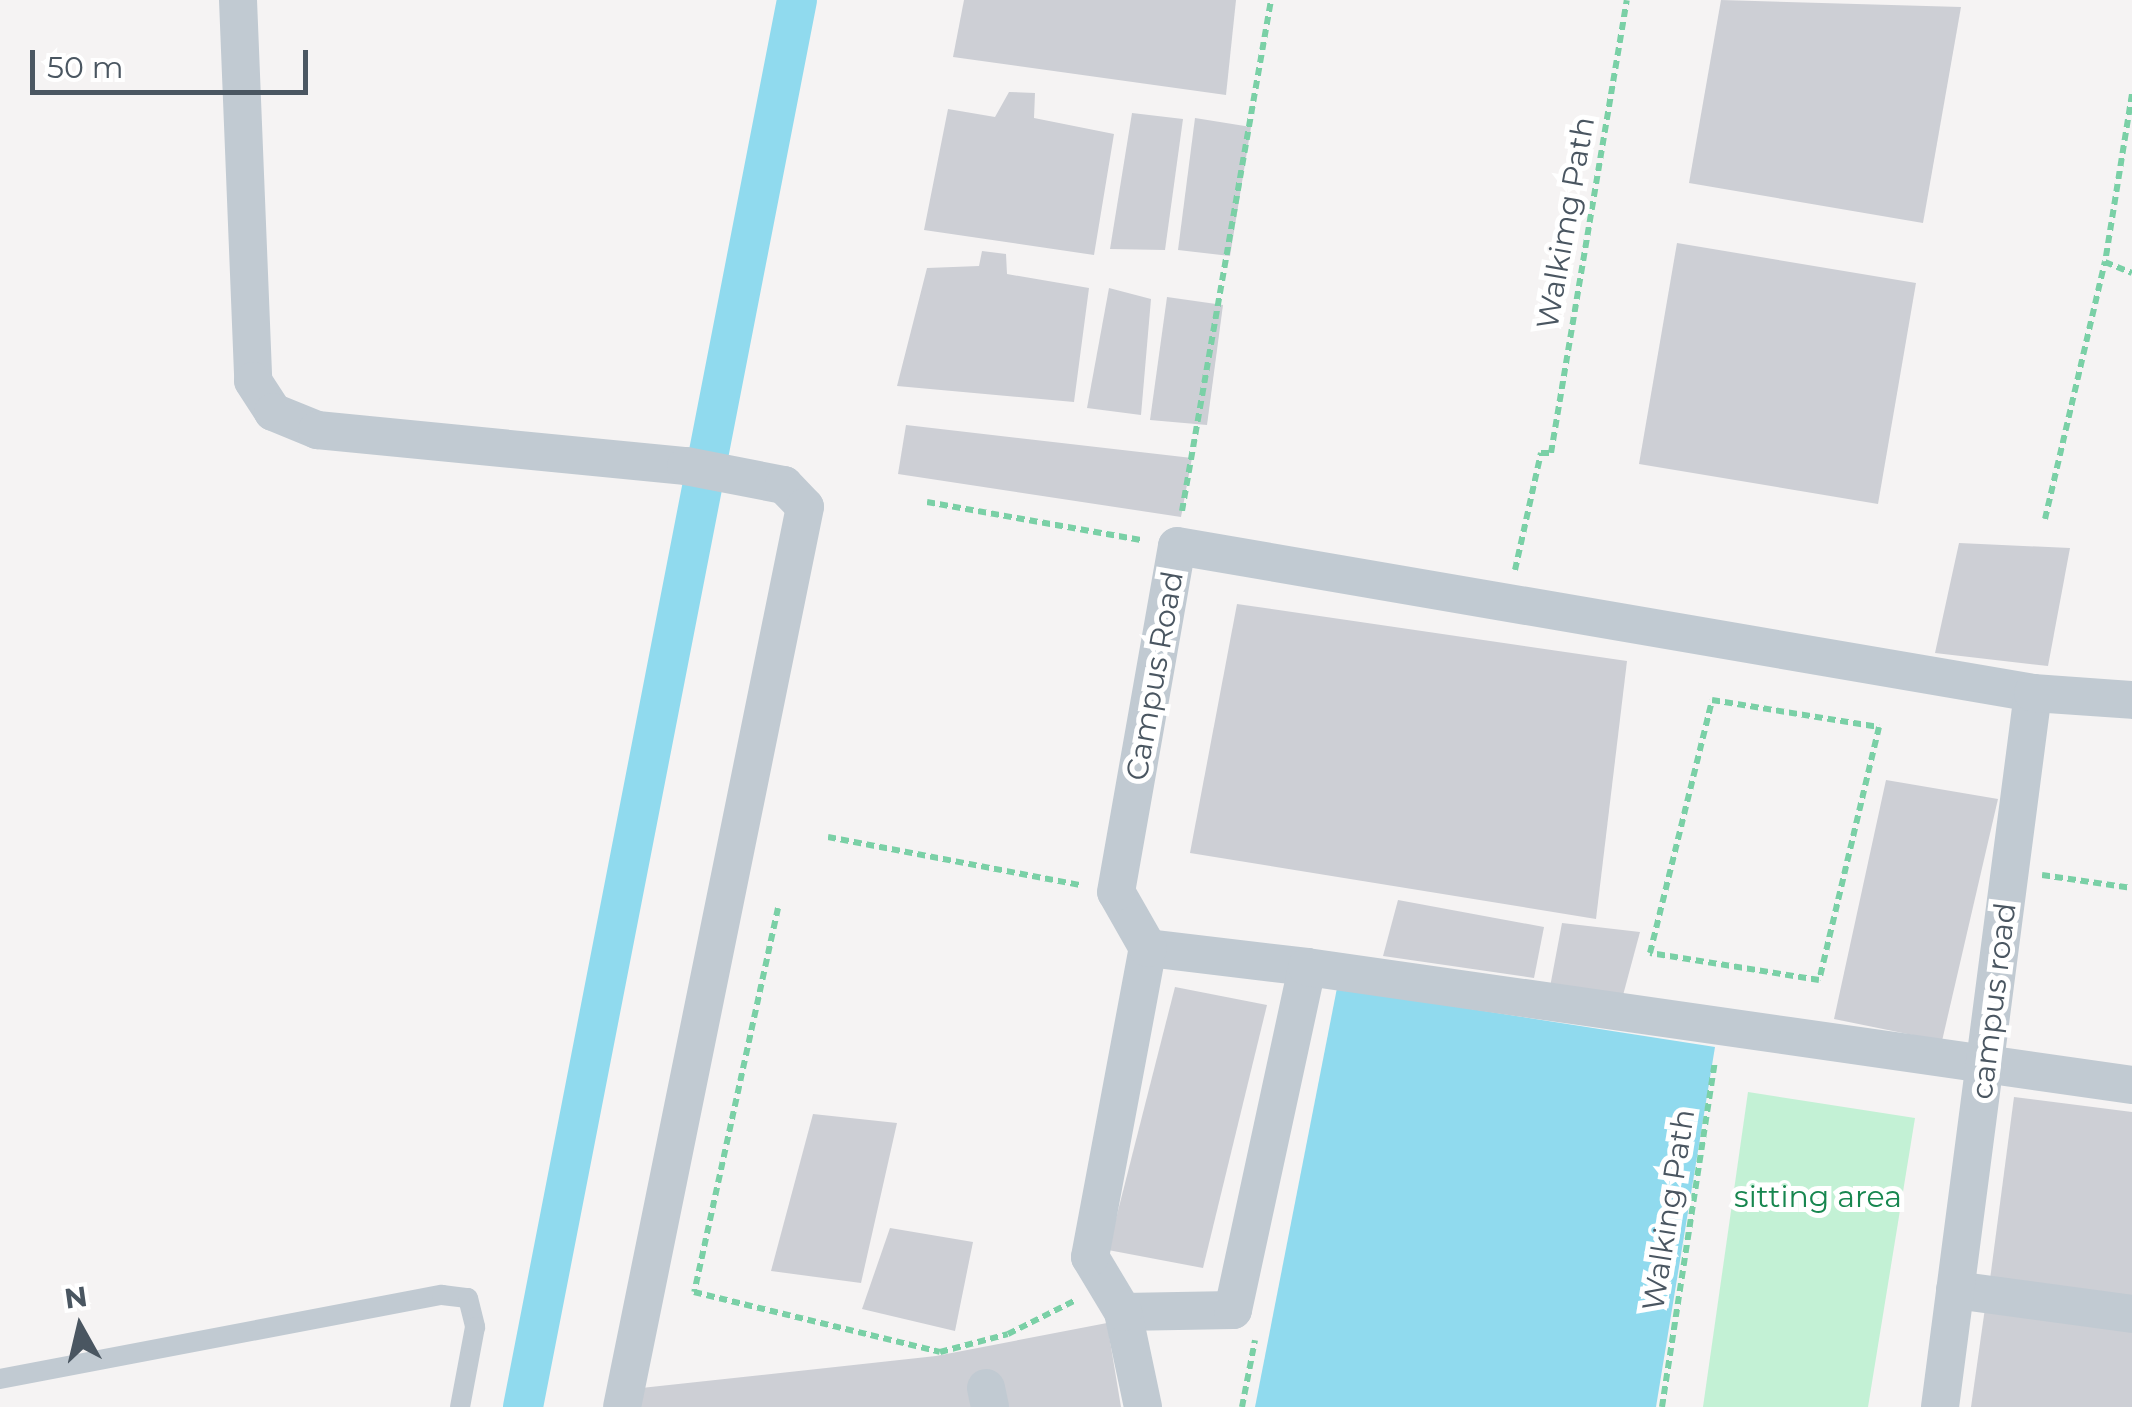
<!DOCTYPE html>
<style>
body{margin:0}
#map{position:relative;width:2132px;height:1407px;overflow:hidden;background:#f5f3f3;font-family:Montserrat,sans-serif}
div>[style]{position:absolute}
.green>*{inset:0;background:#c3f1d5}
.water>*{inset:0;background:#90daee}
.canal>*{height:40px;margin:-20px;padding:0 20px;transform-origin:20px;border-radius:20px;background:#90daee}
.building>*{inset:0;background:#cdcfd5}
.path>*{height:6px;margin-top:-3px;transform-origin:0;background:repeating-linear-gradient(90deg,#7ad0a6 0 8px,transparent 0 13px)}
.lane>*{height:20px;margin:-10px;padding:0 10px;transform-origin:10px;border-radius:10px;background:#c1cad2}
.street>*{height:38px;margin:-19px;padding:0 19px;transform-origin:19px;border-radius:19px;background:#c1cad2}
span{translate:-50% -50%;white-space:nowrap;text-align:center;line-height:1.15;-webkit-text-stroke:10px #fff;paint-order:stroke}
.street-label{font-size:30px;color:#4a5661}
.park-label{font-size:30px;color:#17864f}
.north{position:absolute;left:30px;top:1277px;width:100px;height:100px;-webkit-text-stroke:8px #fff;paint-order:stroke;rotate:352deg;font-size:28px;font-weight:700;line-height:40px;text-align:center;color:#4a5661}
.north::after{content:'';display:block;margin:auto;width:35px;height:45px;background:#4a5661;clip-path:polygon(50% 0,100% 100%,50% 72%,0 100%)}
.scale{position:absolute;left:30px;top:50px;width:278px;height:45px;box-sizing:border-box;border:5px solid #4a5661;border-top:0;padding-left:12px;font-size:30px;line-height:35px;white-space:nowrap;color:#4a5661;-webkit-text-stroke:8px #fff;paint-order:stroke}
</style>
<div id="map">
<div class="green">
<i style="clip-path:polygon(1748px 1092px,1915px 1118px,1868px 1407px,1703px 1407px)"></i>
</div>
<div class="water">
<i style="clip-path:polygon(1337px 988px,1715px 1047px,1656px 1407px,1255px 1407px)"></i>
</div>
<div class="canal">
<i style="left:523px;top:1407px;width:1433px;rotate:-78.98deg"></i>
</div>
<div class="building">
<i style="clip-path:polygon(964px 0,1236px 0,1226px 95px,953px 57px)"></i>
<i style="clip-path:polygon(1721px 0,1961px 7px,1923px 223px,1689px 183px)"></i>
<i style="clip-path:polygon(1009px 92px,1035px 93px,1034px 118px,1114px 134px,1094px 255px,924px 230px,948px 109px,995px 117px)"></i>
<i style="clip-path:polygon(1132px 113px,1183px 119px,1165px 250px,1110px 249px)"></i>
<i style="clip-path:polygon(1195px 118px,1251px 127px,1230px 256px,1178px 250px)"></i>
<i style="clip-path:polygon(1677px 243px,1916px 283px,1878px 504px,1639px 464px)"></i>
<i style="clip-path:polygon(982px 251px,1006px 254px,1007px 274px,1089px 288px,1074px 402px,897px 386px,927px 268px,979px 266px)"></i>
<i style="clip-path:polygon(1109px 288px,1151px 299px,1141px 415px,1087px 408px)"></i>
<i style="clip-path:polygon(1167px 297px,1223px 305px,1207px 425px,1150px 420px)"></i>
<i style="clip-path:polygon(906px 425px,1192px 458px,1181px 517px,898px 474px)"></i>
<i style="clip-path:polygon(1959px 543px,2070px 548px,2048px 666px,1935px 653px)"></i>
<i style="clip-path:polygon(1237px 604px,1627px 661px,1596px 919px,1190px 853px)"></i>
<i style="clip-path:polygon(1886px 780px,1998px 799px,1942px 1041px,1834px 1019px)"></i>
<i style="clip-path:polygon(1398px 900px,1544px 927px,1534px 978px,1383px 956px)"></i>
<i style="clip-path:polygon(1562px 923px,1640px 932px,1622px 999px,1550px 987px)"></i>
<i style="clip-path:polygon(1175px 987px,1267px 1005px,1203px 1268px,1108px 1250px)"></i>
<i style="clip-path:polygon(2014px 1097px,2132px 1112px,2132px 1305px,1989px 1287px)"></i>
<i style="clip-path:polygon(813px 1114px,897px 1123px,861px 1283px,771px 1271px)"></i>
<i style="clip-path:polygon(890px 1228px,973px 1242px,955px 1331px,862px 1309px)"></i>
<i style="clip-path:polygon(1986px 1301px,2132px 1321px,2132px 1407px,1971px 1407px)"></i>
<i style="clip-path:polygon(1107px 1323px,1121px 1407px,634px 1407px,632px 1389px,936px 1356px)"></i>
</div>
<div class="path">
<i style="left:2132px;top:94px;width:170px;rotate:99.1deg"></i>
<i style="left:2105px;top:262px;width:29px;rotate:22deg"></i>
<i style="left:927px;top:502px;width:217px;rotate:10.1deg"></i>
<i style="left:1182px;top:511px;width:519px;rotate:-80.12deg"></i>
<i style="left:2045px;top:519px;width:264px;rotate:-76.9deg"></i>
<i style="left:1515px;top:570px;width:120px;rotate:-77.5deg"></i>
<i style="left:1541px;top:453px;width:10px"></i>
<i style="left:1551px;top:453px;width:459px;rotate:-80.5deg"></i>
<i style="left:1712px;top:700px;width:169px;rotate:9.2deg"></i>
<i style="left:1879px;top:727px;width:260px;rotate:103.3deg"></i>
<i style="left:1819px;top:980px;width:171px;rotate:-170.9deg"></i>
<i style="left:1650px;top:953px;width:260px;rotate:-76.2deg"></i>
<i style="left:828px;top:837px;width:257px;rotate:10.8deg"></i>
<i style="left:2042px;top:875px;width:91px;rotate:8.2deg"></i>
<i style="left:778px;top:908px;width:393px;rotate:102.3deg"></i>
<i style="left:694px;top:1292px;width:253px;rotate:13.7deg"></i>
<i style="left:940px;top:1352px;width:70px;rotate:-14.8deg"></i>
<i style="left:1008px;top:1334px;width:74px;rotate:-26.6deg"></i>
<i style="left:1242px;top:1407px;width:68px;rotate:-79deg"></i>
<i style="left:1662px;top:1407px;width:350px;rotate:-81.3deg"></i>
</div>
<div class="lane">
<i style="left:0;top:1379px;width:450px;rotate:-10.8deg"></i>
<i style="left:442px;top:1295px;width:26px;rotate:7deg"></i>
<i style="left:468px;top:1298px;width:30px;rotate:76deg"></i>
<i style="left:475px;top:1327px;width:81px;rotate:100.6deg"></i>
</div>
<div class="street">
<i style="left:238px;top:0;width:381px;rotate:87.7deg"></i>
<i style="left:253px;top:381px;width:37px;rotate:57deg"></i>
<i style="left:273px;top:412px;width:48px;rotate:22.2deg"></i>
<i style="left:317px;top:430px;width:371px;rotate:5.6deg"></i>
<i style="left:686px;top:466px;width:100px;rotate:11deg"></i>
<i style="left:784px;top:485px;width:30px;rotate:46deg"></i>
<i style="left:805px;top:507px;width:918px;rotate:101.49deg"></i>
<i style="left:1148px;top:948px;width:160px;rotate:6.8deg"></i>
<i style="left:1955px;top:1290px;width:179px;rotate:7.7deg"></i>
<i style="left:1123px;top:1312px;width:110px;rotate:-1deg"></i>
<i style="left:1233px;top:1310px;width:351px;rotate:-77.8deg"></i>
<i style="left:1307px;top:967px;width:833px;rotate:8.14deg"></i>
<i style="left:986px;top:1388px;width:19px;rotate:78deg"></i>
<i style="left:1143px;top:1407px;width:97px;rotate:-101.9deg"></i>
<i style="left:1123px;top:1312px;width:64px;rotate:-121deg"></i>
<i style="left:1090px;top:1257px;width:314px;rotate:-79.4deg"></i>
<i style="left:1148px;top:948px;width:64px;rotate:-119.7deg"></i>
<i style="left:1116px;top:892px;width:351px;rotate:-80deg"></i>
<i style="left:1177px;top:546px;width:869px;rotate:9.74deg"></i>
<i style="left:1940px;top:1407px;width:720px;rotate:-82.58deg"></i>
<i style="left:2033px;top:693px;width:99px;rotate:4deg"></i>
</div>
<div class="street-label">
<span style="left:1566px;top:223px;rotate:-80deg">Walkimg Path</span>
<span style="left:1155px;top:676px;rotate:-80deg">Campus Road</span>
<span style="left:1994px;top:1001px;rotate:-83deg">campus road</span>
<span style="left:1669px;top:1210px;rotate:-81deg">Walking Path</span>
</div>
<div class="park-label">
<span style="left:1818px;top:1197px">sitting area</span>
</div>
<div class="north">N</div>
<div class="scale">50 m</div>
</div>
